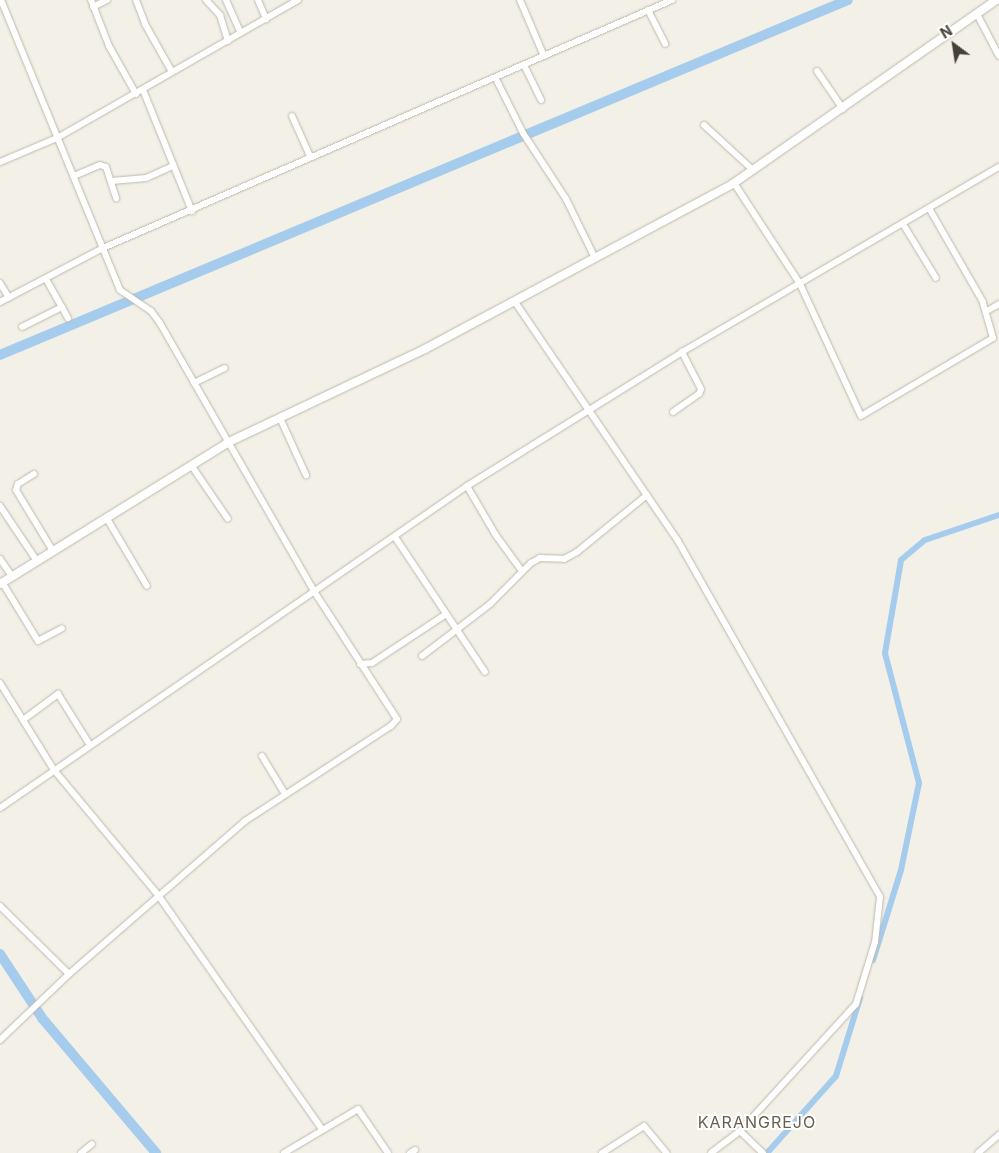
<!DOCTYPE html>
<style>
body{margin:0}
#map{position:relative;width:999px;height:1153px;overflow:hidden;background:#f3f0e7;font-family:Inter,sans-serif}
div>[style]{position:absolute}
.canal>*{height:6px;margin:-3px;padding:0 3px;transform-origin:3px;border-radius:3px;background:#a6cced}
.river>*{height:10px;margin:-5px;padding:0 5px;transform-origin:5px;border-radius:5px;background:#a6cced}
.roads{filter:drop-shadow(0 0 1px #beb8aa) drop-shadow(0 0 1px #beb8aa)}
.minor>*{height:6px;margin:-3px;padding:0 3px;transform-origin:3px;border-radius:3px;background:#fff}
.tertiary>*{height:8px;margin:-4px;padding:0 4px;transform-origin:4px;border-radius:4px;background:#fff}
span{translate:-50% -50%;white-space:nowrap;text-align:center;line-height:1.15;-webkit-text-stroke:4px #fff;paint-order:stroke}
.quarter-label{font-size:16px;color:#685f4e;letter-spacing:1px}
.north{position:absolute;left:929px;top:20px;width:50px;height:50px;-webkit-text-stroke:4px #fff;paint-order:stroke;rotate:329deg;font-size:14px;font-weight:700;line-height:20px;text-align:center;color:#464036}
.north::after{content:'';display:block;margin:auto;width:18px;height:22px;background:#464036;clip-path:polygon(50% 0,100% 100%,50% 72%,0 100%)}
</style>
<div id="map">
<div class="canal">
<i style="left:873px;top:960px;width:94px;rotate:-72.7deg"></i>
<i style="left:901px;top:870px;width:89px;rotate:-78.3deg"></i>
<i style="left:919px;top:783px;width:134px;rotate:-104.7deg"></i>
<i style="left:885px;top:653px;width:94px;rotate:-80.2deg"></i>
<i style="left:901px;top:560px;width:31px;rotate:-40deg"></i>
<i style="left:925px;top:540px;width:78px;rotate:-18.7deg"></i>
<i style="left:767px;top:1153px;width:103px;rotate:-48.1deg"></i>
<i style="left:836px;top:1076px;width:82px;rotate:-72.9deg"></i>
</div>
<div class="river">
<i style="left:0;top:355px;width:919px;rotate:-22.72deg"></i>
<i style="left:0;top:954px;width:77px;rotate:56.7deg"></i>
<i style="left:42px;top:1018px;width:177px;rotate:49.8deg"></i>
</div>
<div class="roads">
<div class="minor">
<i style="left:91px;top:0;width:49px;rotate:68.6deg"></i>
<i style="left:109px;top:46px;width:55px;rotate:60.6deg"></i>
<i style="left:136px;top:0;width:26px;rotate:69deg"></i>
<i style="left:145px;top:24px;width:55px;rotate:60.6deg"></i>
<i style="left:206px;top:0;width:21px;rotate:47deg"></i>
<i style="left:220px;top:15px;width:27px;rotate:73deg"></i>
<i style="left:226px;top:0;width:36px;rotate:66deg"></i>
<i style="left:258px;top:0;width:21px;rotate:67deg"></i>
<i style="left:520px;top:0;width:61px;rotate:66.8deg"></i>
<i style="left:93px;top:7px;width:16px;rotate:-27deg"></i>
<i style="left:648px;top:10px;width:38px;rotate:63deg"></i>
<i style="left:978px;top:16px;width:45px;rotate:62.3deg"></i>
<i style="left:524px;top:65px;width:39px;rotate:64deg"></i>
<i style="left:817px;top:71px;width:46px;rotate:55.6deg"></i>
<i style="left:496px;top:79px;width:60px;rotate:63.4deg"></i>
<i style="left:523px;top:133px;width:79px;rotate:56.9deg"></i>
<i style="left:566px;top:199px;width:66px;rotate:63.8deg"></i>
<i style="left:143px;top:90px;width:131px;rotate:68deg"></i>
<i style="left:292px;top:116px;width:44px;rotate:65.8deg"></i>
<i style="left:704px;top:125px;width:67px;rotate:42.6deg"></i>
<i style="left:0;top:162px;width:62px;rotate:-22.8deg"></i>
<i style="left:57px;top:138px;width:278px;rotate:-29.8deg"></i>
<i style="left:74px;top:176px;width:28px;rotate:-23deg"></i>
<i style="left:100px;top:165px;width:6px;rotate:18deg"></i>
<i style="left:106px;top:167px;width:33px;rotate:72deg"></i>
<i style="left:112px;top:181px;width:34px;rotate:-5deg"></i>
<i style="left:146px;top:178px;width:30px;rotate:-24deg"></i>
<i style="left:734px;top:183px;width:121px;rotate:56.8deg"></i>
<i style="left:800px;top:284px;width:145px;rotate:65.2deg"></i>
<i style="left:861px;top:416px;width:153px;rotate:-30.6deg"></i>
<i style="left:993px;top:338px;width:37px;rotate:-106deg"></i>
<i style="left:983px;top:302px;width:108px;rotate:-119.9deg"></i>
<i style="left:903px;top:224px;width:63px;rotate:58.6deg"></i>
<i style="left:46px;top:279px;width:45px;rotate:60.6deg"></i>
<i style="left:0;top:283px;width:17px;rotate:59deg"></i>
<i style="left:0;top:302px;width:116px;rotate:-27.7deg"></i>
<i style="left:103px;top:248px;width:621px;rotate:-23.55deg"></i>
<i style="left:515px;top:302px;width:289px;rotate:55.7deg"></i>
<i style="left:678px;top:541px;width:409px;rotate:60.4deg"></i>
<i style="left:880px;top:897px;width:45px;rotate:96.3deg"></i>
<i style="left:875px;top:942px;width:65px;rotate:107deg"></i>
<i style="left:856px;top:1004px;width:172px;rotate:132.4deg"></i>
<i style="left:740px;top:1131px;width:36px;rotate:143deg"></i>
<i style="left:987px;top:311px;width:14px;rotate:-30deg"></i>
<i style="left:22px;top:327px;width:45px;rotate:-26.6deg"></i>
<i style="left:194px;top:383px;width:34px;rotate:-26deg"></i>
<i style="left:673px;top:412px;width:32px;rotate:-35deg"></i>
<i style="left:699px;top:394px;width:5px;rotate:-68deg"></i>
<i style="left:701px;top:389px;width:42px;rotate:-117.2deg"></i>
<i style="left:280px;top:418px;width:63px;rotate:65.5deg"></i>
<i style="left:191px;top:465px;width:65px;rotate:55.6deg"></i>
<i style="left:34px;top:474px;width:19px;rotate:148deg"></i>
<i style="left:18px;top:484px;width:6px;rotate:108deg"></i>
<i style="left:16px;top:490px;width:71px;rotate:58.8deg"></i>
<i style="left:467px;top:486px;width:56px;rotate:59.7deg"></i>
<i style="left:495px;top:534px;width:46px;rotate:53.9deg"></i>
<i style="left:0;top:506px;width:66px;rotate:56.1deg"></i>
<i style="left:106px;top:517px;width:80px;rotate:59.3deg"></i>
<i style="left:395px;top:537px;width:162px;rotate:56.3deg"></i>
<i style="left:0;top:559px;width:21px;rotate:55deg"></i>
<i style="left:2px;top:582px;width:69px;rotate:58.6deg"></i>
<i style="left:38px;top:641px;width:27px;rotate:-28deg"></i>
<i style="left:422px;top:656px;width:86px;rotate:-37.4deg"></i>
<i style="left:490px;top:604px;width:58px;rotate:-45deg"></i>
<i style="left:531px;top:563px;width:10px;rotate:-29deg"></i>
<i style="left:540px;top:558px;width:24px;rotate:2deg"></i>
<i style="left:564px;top:559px;width:15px;rotate:-28deg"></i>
<i style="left:577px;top:552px;width:90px;rotate:-39.2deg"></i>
<i style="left:360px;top:664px;width:12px;rotate:-5deg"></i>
<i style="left:372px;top:663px;width:89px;rotate:-33.5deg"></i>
<i style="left:0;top:683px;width:102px;rotate:58.2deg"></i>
<i style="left:54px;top:770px;width:163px;rotate:50.2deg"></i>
<i style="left:158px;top:895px;width:286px;rotate:55deg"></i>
<i style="left:23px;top:720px;width:44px;rotate:-36.6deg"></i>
<i style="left:58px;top:694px;width:60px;rotate:57.9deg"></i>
<i style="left:262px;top:756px;width:44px;rotate:58.8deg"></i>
<i style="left:0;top:808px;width:567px;rotate:-34.59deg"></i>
<i style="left:467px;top:486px;width:253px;rotate:-31.9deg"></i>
<i style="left:682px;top:352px;width:367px;rotate:-30.3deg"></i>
<i style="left:0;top:906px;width:97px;rotate:44.6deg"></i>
<i style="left:0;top:1040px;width:95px;rotate:-43.7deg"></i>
<i style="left:69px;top:974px;width:233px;rotate:-41deg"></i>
<i style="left:245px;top:821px;width:174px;rotate:-33.1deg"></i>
<i style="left:391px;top:726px;width:9px;rotate:-49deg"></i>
<i style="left:397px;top:719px;width:153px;rotate:-123deg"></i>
<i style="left:314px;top:591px;width:309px;rotate:-119.9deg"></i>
<i style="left:160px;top:323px;width:15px;rotate:-127deg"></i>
<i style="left:151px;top:311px;width:37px;rotate:-146deg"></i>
<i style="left:120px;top:290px;width:313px;rotate:-112.3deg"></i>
<i style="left:740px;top:1131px;width:32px;rotate:44deg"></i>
<i style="left:81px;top:1153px;width:14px;rotate:-39deg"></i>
<i style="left:284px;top:1153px;width:86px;rotate:-30.7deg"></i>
<i style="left:358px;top:1109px;width:53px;rotate:55.7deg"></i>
<i style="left:410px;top:1153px;width:6px;rotate:-31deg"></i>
<i style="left:602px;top:1153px;width:50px;rotate:-32.7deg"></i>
<i style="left:644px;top:1126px;width:35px;rotate:50deg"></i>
<i style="left:978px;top:1153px;width:28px;rotate:-41deg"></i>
</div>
<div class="tertiary">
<i style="left:0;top:584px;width:267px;rotate:-31.8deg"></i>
<i style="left:227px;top:443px;width:219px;rotate:-25.4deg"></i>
<i style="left:425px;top:349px;width:351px;rotate:-28.2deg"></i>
<i style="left:734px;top:183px;width:320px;rotate:-34.9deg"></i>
</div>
</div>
<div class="quarter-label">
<span style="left:757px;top:1122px">KARANGREJO</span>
</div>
<div class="north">N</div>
</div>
